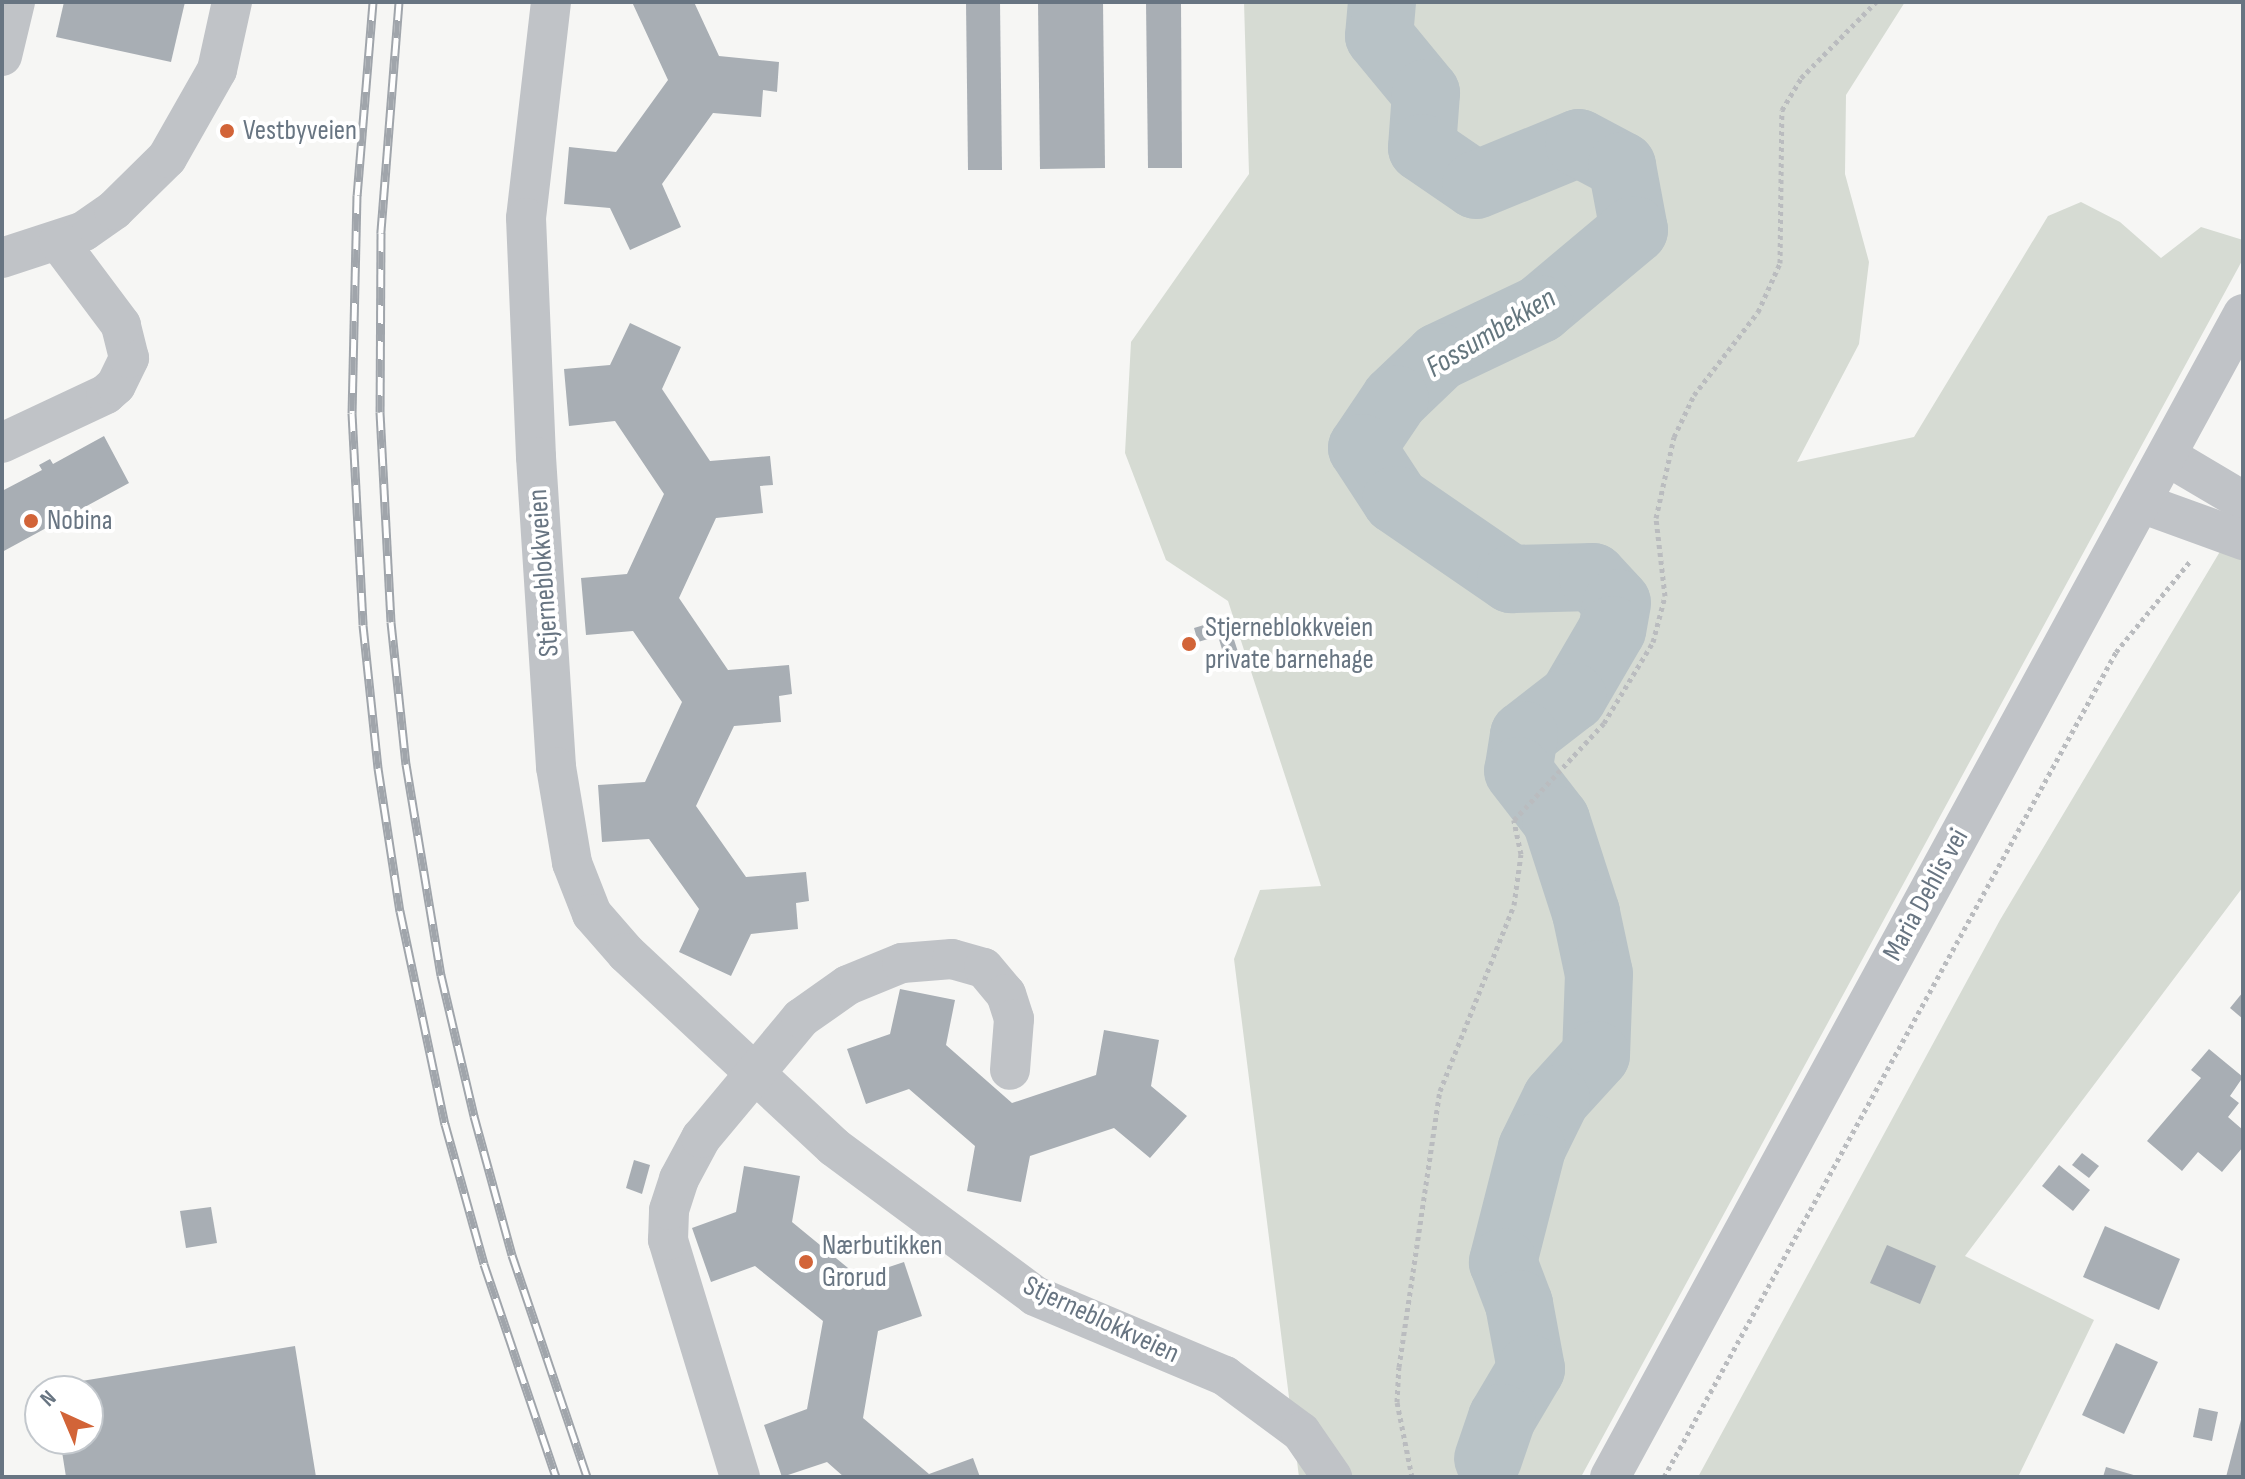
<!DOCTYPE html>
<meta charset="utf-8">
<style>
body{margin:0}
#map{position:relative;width:2245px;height:1479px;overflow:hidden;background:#f6f6f4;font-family:"Sofia Sans Condensed",sans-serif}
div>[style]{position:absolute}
.green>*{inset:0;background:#d6dbd3}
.river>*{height:68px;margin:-34px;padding:0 34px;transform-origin:34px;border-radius:34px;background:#b8c2c6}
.building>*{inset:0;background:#a8aeb4}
.path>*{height:5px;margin-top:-2.5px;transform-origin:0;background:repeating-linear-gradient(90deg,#babcbf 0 4px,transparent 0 8px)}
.minor>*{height:40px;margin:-20px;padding:0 20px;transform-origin:20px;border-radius:20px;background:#c0c3c7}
.rail>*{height:9px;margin-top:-4.5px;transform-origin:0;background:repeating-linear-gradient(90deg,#fff 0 18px,#a0a5ab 0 36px);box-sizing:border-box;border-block:2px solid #a0a5ab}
.dots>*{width:22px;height:22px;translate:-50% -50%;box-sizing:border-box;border:4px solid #fff;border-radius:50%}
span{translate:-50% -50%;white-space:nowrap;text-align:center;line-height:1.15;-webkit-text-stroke:8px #fff;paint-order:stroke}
.poi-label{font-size:28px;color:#687582}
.left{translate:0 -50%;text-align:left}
.street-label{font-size:28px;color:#687582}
.water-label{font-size:30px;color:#64767e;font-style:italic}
.frame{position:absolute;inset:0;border:4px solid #687582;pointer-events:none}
.north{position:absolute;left:24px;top:1375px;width:80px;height:80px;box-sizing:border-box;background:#fff;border:2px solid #c3c8cd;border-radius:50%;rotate:316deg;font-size:22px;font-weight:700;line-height:32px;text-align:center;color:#687582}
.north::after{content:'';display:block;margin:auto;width:28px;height:36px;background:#d26438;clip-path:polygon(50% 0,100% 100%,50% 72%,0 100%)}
</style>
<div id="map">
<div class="green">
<i style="clip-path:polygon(1244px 2px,1905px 2px,1846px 95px,1845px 174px,1869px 262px,1859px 344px,1797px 462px,1914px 437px,2048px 216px,2081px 202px,2120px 222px,2161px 258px,2201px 227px,2243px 240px,2243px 259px,1581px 1477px,1299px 1477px,1234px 959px,1260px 890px,1321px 886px,1228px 601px,1166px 560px,1125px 453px,1131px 342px,1249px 174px)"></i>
<i style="clip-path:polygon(2243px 513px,2243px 887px,1965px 1256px,2094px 1320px,2018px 1477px,1698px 1477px,2000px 920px)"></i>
</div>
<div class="river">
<i style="left:1382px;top:2px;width:34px;rotate:95deg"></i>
<i style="left:1379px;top:36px;width:74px;rotate:50.5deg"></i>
<i style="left:1426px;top:93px;width:55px;rotate:94.2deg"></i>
<i style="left:1422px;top:148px;width:65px;rotate:34.4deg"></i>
<i style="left:1476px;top:185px;width:111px;rotate:-22.2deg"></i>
<i style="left:1579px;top:143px;width:49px;rotate:28.1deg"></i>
<i style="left:1622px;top:166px;width:65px;rotate:79.4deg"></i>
<i style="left:1634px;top:230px;width:123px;rotate:140deg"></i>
<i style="left:1540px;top:309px;width:112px;rotate:154.6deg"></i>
<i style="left:1439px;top:357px;width:61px;rotate:136.3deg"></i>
<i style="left:1395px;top:399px;width:59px;rotate:124deg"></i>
<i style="left:1362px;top:448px;width:62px;rotate:56.8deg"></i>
<i style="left:1396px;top:500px;width:140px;rotate:34.5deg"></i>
<i style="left:1511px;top:579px;width:82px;rotate:-1.4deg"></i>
<i style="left:1593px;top:577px;width:35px;rotate:47deg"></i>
<i style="left:1617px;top:603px;width:27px;rotate:100deg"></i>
<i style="left:1612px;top:630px;width:78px;rotate:120.2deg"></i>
<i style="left:1573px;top:697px;width:62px;rotate:142.2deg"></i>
<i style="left:1524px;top:735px;width:36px;rotate:99deg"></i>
<i style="left:1518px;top:771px;width:62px;rotate:52.2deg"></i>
<i style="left:1556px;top:820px;width:98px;rotate:72.1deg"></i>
<i style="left:1586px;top:913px;width:62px;rotate:78deg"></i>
<i style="left:1599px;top:974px;width:81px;rotate:92.1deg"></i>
<i style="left:1596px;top:1055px;width:59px;rotate:132.3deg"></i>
<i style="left:1556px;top:1099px;width:55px;rotate:116.1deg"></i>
<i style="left:1532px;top:1148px;width:118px;rotate:104.3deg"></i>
<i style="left:1503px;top:1262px;width:45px;rotate:69.1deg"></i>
<i style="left:1519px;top:1304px;width:66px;rotate:79.5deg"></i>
<i style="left:1531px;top:1369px;width:57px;rotate:120.6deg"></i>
<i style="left:1502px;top:1418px;width:43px;rotate:108.9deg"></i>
</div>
<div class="building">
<i style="clip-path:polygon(64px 2px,185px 2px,171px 62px,56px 37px)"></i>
<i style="clip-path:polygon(632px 2px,694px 2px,719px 56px,779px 62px,777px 92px,763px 90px,761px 117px,713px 113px,662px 184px,681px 227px,630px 250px,610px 208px,564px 204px,569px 147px,616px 152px,668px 80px)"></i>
<i style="clip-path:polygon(966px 2px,1000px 2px,1002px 170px,968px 170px)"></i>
<i style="clip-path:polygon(1038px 2px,1103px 2px,1105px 168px,1040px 169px)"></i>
<i style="clip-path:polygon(1146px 2px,1181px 2px,1182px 168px,1148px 168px)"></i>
<i style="clip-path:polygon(630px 323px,681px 347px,662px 389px,710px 461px,770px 456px,773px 485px,760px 486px,763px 513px,716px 518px,679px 598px,728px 670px,789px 665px,792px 694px,779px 696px,781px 722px,734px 726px,696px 806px,746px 877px,806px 872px,809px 901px,796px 903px,798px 929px,751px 934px,731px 976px,679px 952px,699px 909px,649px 839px,602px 842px,598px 785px,645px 782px,682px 702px,633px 631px,586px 635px,581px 578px,627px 574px,664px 494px,615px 421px,569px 426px,564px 369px,610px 365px)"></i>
<i style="clip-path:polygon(104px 436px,129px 483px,2px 552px,2px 491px,42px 470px,39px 465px,50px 459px,53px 464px)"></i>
<i style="clip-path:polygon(1227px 618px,1238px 652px,1224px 656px,1218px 636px,1198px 642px,1194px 628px)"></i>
<i style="clip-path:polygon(900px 989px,955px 1000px,946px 1045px,1012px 1103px,1096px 1075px,1104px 1030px,1159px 1040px,1151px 1086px,1187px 1116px,1150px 1158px,1114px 1128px,1030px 1156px,1021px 1202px,967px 1191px,975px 1146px,909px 1089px,866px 1104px,847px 1049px,890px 1034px)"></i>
<i style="clip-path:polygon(2243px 992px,2243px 1019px,2230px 1008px)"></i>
<i style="clip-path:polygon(2209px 1049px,2243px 1077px,2230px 1096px,2239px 1103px,2228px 1117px,2243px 1130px,2243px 1147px,2222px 1172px,2198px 1152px,2182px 1171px,2147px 1141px,2201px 1078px,2191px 1070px)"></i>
<i style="clip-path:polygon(2082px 1153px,2099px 1166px,2089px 1178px,2072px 1165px)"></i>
<i style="clip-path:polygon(634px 1160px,650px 1165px,642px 1194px,626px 1188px)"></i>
<i style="clip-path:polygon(2059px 1165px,2090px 1190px,2073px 1211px,2042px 1186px)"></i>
<i style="clip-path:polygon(744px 1166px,800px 1176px,792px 1222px,859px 1277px,904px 1262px,922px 1316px,878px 1331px,863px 1418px,929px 1474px,973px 1458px,980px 1477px,844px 1477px,827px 1462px,782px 1477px,764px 1425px,807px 1409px,823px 1321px,755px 1266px,711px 1282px,692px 1228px,736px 1212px)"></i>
<i style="clip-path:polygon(211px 1207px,217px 1243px,186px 1248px,180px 1211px)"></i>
<i style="clip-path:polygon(2105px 1226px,2180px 1259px,2159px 1310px,2083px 1277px)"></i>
<i style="clip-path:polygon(1887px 1245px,1936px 1266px,1920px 1304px,1870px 1283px)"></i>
<i style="clip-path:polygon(2116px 1343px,2158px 1362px,2124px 1434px,2082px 1415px)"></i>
<i style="clip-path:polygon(295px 1346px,316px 1477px,66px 1477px,60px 1439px,88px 1439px,88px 1391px,52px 1391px,51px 1386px)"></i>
<i style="clip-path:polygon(2199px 1408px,2218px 1412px,2212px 1441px,2193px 1437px)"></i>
<i style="clip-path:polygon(2242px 1416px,2243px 1477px,2226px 1477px)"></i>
<i style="clip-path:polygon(2106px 1467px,2137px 1476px,2137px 1477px,2103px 1477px)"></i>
</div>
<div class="path">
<i style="left:1412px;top:1477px;width:76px;rotate:-101.3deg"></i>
<i style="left:1397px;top:1402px;width:35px;rotate:-87deg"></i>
<i style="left:1399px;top:1367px;width:279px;rotate:-81.6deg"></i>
<i style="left:1440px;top:1091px;width:200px;rotate:-68.3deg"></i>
<i style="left:1514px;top:905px;width:51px;rotate:-82.2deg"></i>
<i style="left:1521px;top:854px;width:35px;rotate:-102deg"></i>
<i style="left:1514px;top:820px;width:132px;rotate:-47.1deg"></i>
<i style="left:1604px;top:723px;width:95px;rotate:-58.8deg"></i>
<i style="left:1653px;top:642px;width:48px;rotate:-75.4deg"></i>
<i style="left:1665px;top:596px;width:79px;rotate:-96.6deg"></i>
<i style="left:1656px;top:518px;width:83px;rotate:-77.5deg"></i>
<i style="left:1674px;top:437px;width:47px;rotate:-64.5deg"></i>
<i style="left:1694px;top:395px;width:105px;rotate:-52.4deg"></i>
<i style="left:1758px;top:312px;width:54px;rotate:-65.8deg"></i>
<i style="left:1780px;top:263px;width:153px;rotate:-89.3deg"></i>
<i style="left:1782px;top:110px;width:37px;rotate:-59deg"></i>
<i style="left:1801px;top:78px;width:107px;rotate:-45.4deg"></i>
<i style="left:1664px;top:1477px;width:941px;rotate:-61.28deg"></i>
<i style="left:2116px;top:652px;width:119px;rotate:-50.8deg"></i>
</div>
<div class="minor">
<i style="left:551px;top:2px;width:217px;rotate:96.6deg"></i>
<i style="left:526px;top:218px;width:239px;rotate:87.6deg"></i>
<i style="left:536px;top:457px;width:311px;rotate:86.3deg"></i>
<i style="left:556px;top:767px;width:97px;rotate:80.5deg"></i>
<i style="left:572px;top:863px;width:55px;rotate:68.6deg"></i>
<i style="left:592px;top:914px;width:52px;rotate:48.9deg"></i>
<i style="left:626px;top:953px;width:284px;rotate:43deg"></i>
<i style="left:834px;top:1147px;width:250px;rotate:36.5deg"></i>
<i style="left:1035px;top:1296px;width:206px;rotate:22.8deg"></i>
<i style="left:1225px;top:1376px;width:94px;rotate:36.4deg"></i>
<i style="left:1301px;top:1432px;width:55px;rotate:55.4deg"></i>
<i style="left:2px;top:56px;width:56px;rotate:-76.5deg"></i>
<i style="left:2px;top:258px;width:86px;rotate:-18.2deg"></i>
<i style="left:84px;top:231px;width:37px;rotate:-35deg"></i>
<i style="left:114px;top:210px;width:74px;rotate:-44.5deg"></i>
<i style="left:167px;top:158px;width:101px;rotate:-60.4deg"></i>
<i style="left:217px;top:70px;width:70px;rotate:-77.6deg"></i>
<i style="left:2px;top:443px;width:115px;rotate:-25.2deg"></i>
<i style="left:106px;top:394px;width:13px;rotate:-42deg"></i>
<i style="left:116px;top:385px;width:30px;rotate:-64deg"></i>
<i style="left:129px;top:358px;width:34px;rotate:-104deg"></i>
<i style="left:121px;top:325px;width:104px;rotate:-126.8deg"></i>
<i style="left:2167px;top:456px;width:88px;rotate:30.6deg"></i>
<i style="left:2141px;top:503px;width:109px;rotate:19.9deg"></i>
<i style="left:740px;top:1477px;width:248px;rotate:-106.9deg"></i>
<i style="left:668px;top:1240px;width:30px;rotate:-88deg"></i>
<i style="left:669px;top:1210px;width:33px;rotate:-72deg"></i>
<i style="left:679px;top:1179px;width:47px;rotate:-61.8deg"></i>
<i style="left:701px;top:1138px;width:156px;rotate:-50.2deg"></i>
<i style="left:801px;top:1018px;width:57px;rotate:-35.1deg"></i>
<i style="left:848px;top:985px;width:58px;rotate:-22.2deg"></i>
<i style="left:902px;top:963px;width:50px;rotate:-4.6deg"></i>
<i style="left:952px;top:959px;width:33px;rotate:16deg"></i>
<i style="left:984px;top:968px;width:34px;rotate:50deg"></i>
<i style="left:1006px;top:994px;width:26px;rotate:72deg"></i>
<i style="left:1014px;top:1019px;width:51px;rotate:94.5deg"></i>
<i style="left:1610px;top:1477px;width:1324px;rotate:-61.44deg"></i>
</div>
<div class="rail">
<i style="left:373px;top:2px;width:194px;rotate:94.7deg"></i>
<i style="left:357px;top:195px;width:218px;rotate:91.3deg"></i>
<i style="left:352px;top:413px;width:212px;rotate:87deg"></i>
<i style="left:363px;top:625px;width:144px;rotate:84deg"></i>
<i style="left:378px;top:768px;width:145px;rotate:81.3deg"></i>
<i style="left:400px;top:911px;width:218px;rotate:78.1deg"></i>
<i style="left:445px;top:1124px;width:145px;rotate:74.4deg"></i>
<i style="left:484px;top:1264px;width:225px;rotate:71.3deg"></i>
<i style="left:399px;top:2px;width:232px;rotate:94.5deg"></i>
<i style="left:381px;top:233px;width:179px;rotate:90.3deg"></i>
<i style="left:380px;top:412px;width:210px;rotate:87deg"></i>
<i style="left:391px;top:622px;width:143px;rotate:84deg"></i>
<i style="left:406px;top:764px;width:214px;rotate:80.6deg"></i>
<i style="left:441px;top:975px;width:145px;rotate:76.8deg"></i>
<i style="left:474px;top:1116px;width:144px;rotate:74.7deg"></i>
<i style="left:512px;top:1255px;width:234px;rotate:71.3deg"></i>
</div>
<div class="dots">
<i style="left:227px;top:131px;background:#d26438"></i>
<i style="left:31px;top:521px;background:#d26438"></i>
<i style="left:1189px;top:644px;background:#d26438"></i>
<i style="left:806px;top:1262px;background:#d26438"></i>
</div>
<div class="poi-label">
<span class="left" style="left:243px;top:131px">Vestbyveien</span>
<span class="left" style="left:47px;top:521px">Nobina</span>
<span class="left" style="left:1205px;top:644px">Stjerneblokkveien<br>private barnehage</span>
<span class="left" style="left:822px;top:1262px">Nærbutikken<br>Grorud</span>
</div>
<div class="street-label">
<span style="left:544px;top:573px;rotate:-94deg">Stjerneblokkveien</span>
<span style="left:1926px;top:895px;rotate:-61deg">Maria Dehlis vei</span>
<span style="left:1101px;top:1320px;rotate:25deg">Stjerneblokkveien</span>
</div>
<div class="water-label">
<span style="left:1491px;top:333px;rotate:-31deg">Fossumbekken</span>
</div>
<div class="frame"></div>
<div class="north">N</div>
</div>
